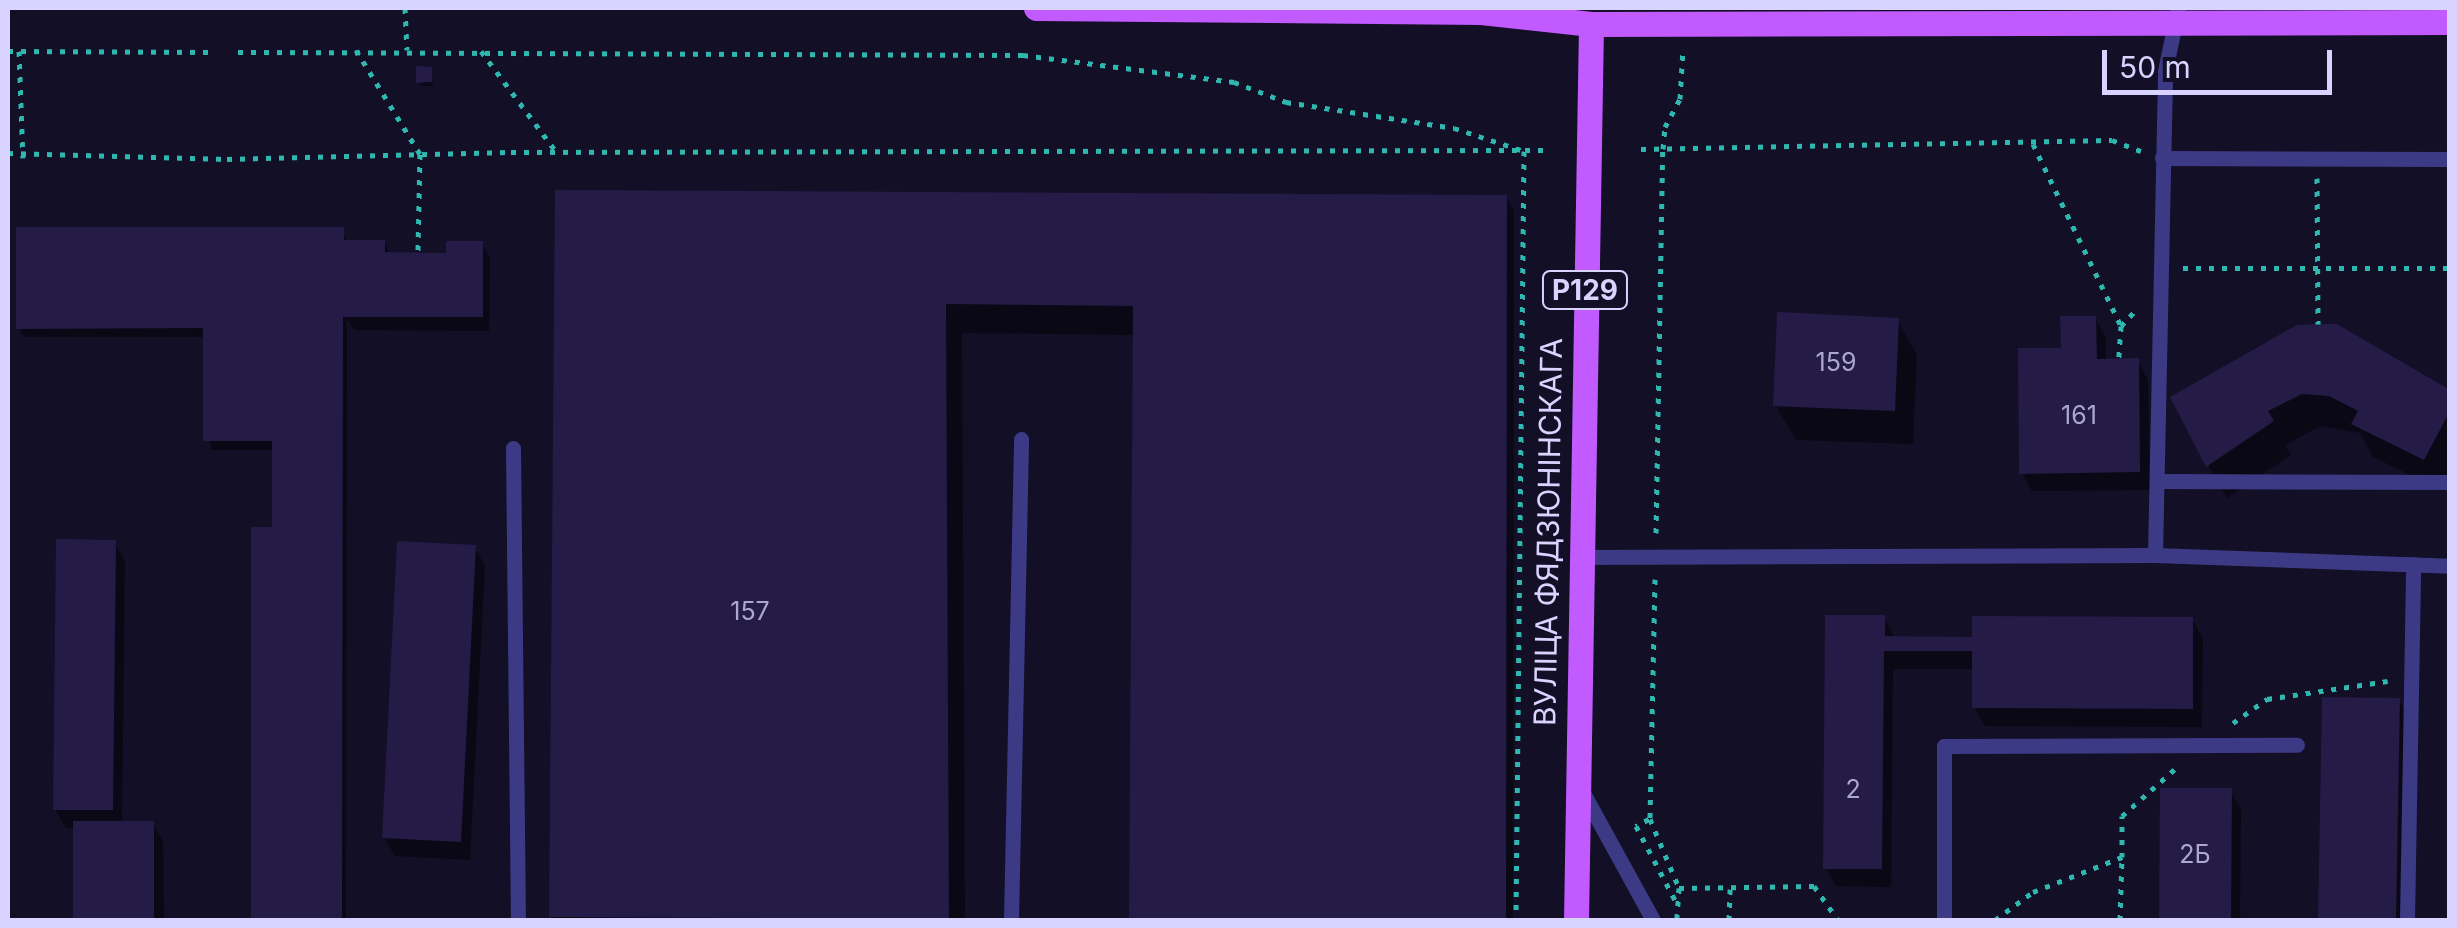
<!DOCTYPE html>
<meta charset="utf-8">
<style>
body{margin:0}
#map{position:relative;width:2457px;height:928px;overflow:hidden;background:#130f26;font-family:Inter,sans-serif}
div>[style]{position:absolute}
.shadow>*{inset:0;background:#0007}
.building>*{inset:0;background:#241b47}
.path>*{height:5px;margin-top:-2.5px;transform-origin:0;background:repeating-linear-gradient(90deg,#2fb8b0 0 5px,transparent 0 13px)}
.service>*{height:15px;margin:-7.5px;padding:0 7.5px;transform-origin:7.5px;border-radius:7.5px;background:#3d3a85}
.primary>*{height:25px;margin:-12.5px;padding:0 12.5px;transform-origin:12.5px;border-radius:12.5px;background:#c25bff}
span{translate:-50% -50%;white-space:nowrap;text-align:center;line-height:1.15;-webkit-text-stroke:8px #130f26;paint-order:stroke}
.number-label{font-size:25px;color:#aca6d1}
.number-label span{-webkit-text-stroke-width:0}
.shield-label span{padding:2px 8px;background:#130f26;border:2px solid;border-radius:8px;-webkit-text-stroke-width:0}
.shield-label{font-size:28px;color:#d9d4ff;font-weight:700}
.street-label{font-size:30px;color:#d9d4ff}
.frame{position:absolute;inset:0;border:10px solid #d9d4ff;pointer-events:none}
.scale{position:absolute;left:2102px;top:50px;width:230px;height:45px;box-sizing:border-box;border:5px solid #d9d4ff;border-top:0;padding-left:12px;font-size:30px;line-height:35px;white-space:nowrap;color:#d9d4ff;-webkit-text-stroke:8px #130f26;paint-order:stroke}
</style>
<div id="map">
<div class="shadow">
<i style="clip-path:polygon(431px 69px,433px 86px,421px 86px,419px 82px)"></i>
<i style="clip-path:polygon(557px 192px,1506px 197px,1514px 211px,1513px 920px,1131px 920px,1136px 335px,962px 333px,965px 920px,554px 920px)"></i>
<i style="clip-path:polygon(342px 229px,347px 243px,384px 243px,391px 255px,449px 255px,482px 244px,490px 258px,489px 331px,354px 330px,347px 319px,346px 920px,253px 920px,253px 529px,274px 529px,274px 450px,211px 450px,206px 337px,24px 337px,19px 328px)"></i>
<i style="clip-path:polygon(2095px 318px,2106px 337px,2106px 361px,2137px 360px,2148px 379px,2150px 490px,2032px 491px,2022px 473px,2063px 350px)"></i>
<i style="clip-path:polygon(1897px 320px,1917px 355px,1913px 444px,1796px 440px,1776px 406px)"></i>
<i style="clip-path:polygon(2298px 328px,2450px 393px,2450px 479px,2443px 491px,2373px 457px,2360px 433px,2321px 426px,2285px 445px,2291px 455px,2227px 498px,2208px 465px)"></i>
<i style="clip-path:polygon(114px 542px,125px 561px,122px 823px,153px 823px,163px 842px,164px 920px,76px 920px,76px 828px,66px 828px,55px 809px)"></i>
<i style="clip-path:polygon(475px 548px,485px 566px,470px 860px,395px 856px,384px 838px)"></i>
<i style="clip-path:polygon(1884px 618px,1894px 636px,1975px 640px,2192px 619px,2203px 638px,2202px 727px,1985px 726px,1974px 707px,1975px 669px,1893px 669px,1891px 887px,1836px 886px,1826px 868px)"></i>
<i style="clip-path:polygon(2324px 699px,2399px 700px,2409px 719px,2406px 920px,2321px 920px)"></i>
<i style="clip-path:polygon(2162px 790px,2230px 791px,2241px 809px,2240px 920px,2161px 920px)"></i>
</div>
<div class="building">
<i style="clip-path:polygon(416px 66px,432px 67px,432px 82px,416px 83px)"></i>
<i style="clip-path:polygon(555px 190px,1507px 195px,1506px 920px,1129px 920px,1133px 306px,946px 304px,949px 919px,549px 917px)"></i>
<i style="clip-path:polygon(16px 227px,344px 227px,344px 240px,385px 240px,385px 252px,446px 253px,446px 241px,483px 241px,483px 317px,343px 317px,342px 920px,251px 920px,251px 527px,272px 527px,272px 441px,203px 441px,203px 328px,16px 329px)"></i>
<i style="clip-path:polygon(1777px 312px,1899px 318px,1895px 411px,1773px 406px)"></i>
<i style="clip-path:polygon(2060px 316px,2096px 316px,2097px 359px,2139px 358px,2140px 472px,2019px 474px,2018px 348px,2061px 348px)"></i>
<i style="clip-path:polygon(2318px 324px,2337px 324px,2450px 390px,2450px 411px,2424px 460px,2351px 424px,2358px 411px,2329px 396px,2302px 394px,2268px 411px,2274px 421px,2206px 467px,2170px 397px,2297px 325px)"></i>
<i style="clip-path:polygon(56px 539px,116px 540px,113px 810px,53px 810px)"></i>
<i style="clip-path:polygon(397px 541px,476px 545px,461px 842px,382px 838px)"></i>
<i style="clip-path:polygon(1825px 615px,1885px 615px,1885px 636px,1972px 637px,1972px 616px,2193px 617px,2193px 709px,1972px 708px,1972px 651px,1884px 651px,1882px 869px,1823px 869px)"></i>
<i style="clip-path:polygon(2322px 697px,2400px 698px,2396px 920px,2318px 920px)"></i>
<i style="clip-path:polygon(2160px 788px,2232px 788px,2231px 920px,2159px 920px)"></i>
<i style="clip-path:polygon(73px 821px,154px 821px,154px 920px,73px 920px)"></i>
</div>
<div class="path">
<i style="left:405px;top:8px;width:42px;rotate:87.3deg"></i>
<i style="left:356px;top:50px;width:122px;rotate:58.4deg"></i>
<i style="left:420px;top:154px;width:98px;rotate:91.2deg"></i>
<i style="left:8px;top:51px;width:205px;rotate:0.3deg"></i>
<i style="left:19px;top:51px;width:107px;rotate:87.9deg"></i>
<i style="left:481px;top:51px;width:127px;rotate:53.3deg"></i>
<i style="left:238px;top:52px;width:785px;rotate:0.22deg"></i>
<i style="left:1023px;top:55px;width:213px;rotate:7.3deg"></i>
<i style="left:1234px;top:82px;width:56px;rotate:21deg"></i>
<i style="left:1286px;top:102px;width:170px;rotate:8.8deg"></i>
<i style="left:1454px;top:128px;width:74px;rotate:18.2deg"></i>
<i style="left:1524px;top:151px;width:769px;rotate:90.6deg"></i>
<i style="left:2033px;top:144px;width:202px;rotate:64.2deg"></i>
<i style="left:2121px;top:326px;width:32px;rotate:94deg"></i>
<i style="left:1641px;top:149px;width:471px;rotate:-1.1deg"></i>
<i style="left:2112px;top:140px;width:31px;rotate:21deg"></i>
<i style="left:8px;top:153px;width:219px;rotate:1.6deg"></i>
<i style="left:227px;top:159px;width:284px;rotate:-1.4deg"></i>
<i style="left:511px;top:152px;width:1033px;rotate:-0.11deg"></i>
<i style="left:2317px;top:178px;width:146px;rotate:89.6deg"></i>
<i style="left:2183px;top:268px;width:267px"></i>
<i style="left:2121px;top:326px;width:22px;rotate:-47deg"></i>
<i style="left:1656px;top:533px;width:384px;rotate:-89deg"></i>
<i style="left:1663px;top:149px;width:22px;rotate:-85deg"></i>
<i style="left:1665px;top:127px;width:32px;rotate:-62deg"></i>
<i style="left:1680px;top:99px;width:50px;rotate:-86.6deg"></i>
<i style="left:1655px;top:579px;width:240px;rotate:91.2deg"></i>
<i style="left:1650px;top:819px;width:75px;rotate:67.2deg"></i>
<i style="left:1679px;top:888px;width:30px;rotate:94deg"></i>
<i style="left:2233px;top:723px;width:42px;rotate:-35.2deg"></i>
<i style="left:2267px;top:699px;width:122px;rotate:-8.5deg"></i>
<i style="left:1649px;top:819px;width:15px;rotate:152deg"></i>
<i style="left:1636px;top:826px;width:84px;rotate:62.2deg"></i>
<i style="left:1679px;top:888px;width:135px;rotate:-0.8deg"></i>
<i style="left:1814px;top:886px;width:42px;rotate:54.8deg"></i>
<i style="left:1729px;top:920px;width:31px;rotate:-88deg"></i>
<i style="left:1995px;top:920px;width:47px;rotate:-36.4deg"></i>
<i style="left:2033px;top:892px;width:96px;rotate:-21.5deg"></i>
<i style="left:2122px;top:857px;width:41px;rotate:-90deg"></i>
<i style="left:2122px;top:816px;width:74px;rotate:-41.7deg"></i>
<i style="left:2120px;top:920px;width:63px;rotate:-88.2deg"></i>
</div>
<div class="service">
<i style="left:2162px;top:158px;width:288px;rotate:0.2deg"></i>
<i style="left:513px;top:448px;width:472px;rotate:89.4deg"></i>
<i style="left:2160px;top:481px;width:290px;rotate:0.2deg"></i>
<i style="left:2155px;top:555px;width:484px;rotate:-88.8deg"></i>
<i style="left:2165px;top:71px;width:64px;rotate:-78.3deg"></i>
<i style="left:1580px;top:557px;width:575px;rotate:-0.2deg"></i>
<i style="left:2155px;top:555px;width:295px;rotate:2.1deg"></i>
<i style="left:1581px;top:789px;width:149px;rotate:61.2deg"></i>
<i style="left:1011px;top:920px;width:481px;rotate:-88.8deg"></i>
<i style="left:1944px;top:920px;width:174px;rotate:-90deg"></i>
<i style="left:1944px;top:746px;width:353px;rotate:-0.2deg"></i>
<i style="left:2407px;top:920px;width:356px;rotate:-89deg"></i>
</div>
<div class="primary">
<i style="left:1036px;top:8px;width:445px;rotate:0.5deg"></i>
<i style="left:1481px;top:12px;width:111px;rotate:6.2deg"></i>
<i style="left:1591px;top:24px;width:859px;rotate:-0.13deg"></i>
<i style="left:1576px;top:920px;width:896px;rotate:-89.04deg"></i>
</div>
<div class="number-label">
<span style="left:1836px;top:362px">159</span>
<span style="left:2079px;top:415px">161</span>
<span style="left:750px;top:611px">157</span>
<span style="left:1853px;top:789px">2</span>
<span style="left:2195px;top:854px">2Б</span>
</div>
<div class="shield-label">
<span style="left:1585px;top:290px">Р129</span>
</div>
<div class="street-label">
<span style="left:1548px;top:532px;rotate:-89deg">ВУЛІЦА ФЯДЗЮНІНСКАГА</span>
</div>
<div class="frame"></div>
<div class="scale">50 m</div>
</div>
